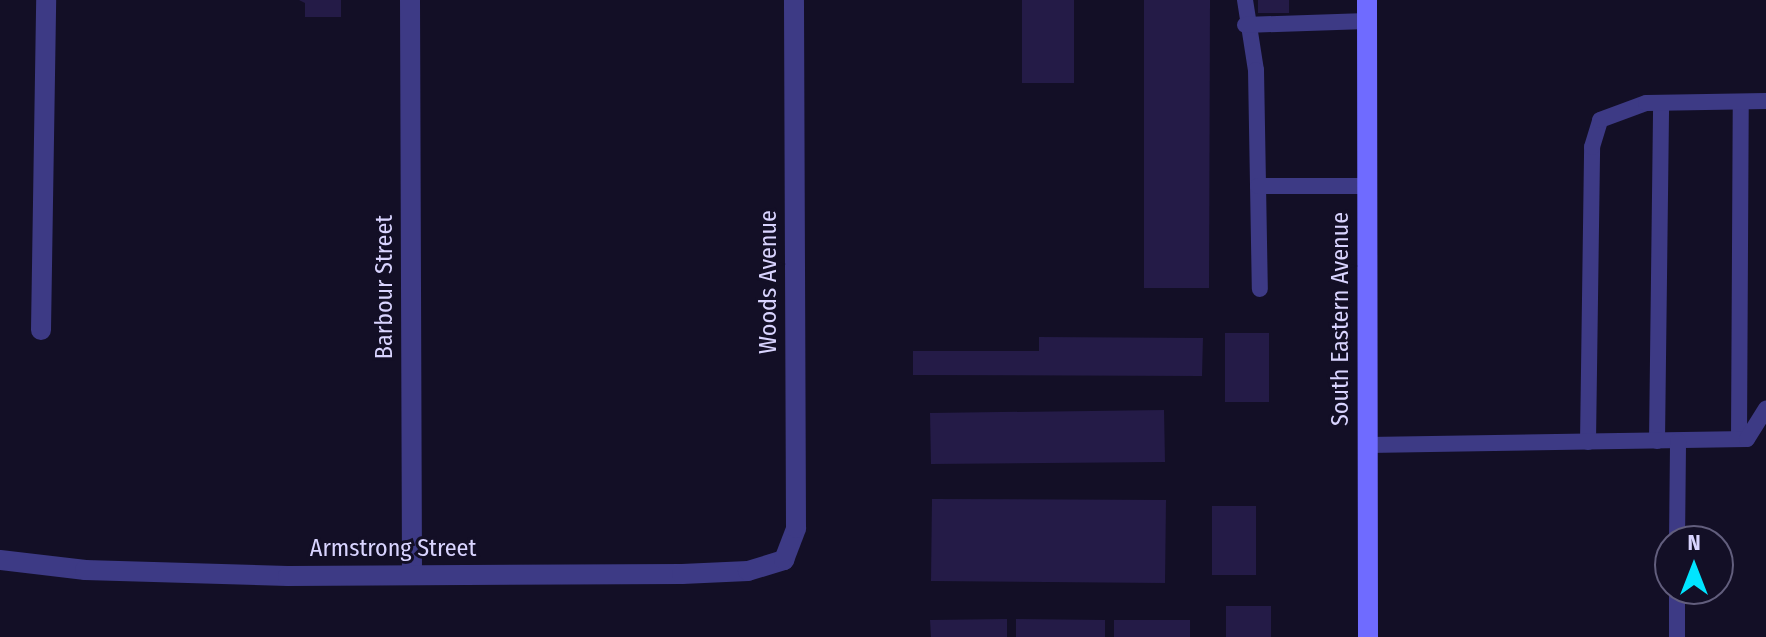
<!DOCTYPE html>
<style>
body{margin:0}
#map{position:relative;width:1766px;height:637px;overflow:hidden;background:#130f26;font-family:"Fira Sans Condensed",sans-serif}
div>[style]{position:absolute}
.building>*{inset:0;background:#241b47}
.lane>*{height:16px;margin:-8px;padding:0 8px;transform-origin:8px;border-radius:8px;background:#3d3a85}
.street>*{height:20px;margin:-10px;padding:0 10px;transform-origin:10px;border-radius:10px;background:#3d3a85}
.secondary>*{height:20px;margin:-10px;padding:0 10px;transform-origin:10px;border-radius:10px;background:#6f6bff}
span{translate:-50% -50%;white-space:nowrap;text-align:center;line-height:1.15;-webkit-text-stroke:6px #130f26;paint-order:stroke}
.street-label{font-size:24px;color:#d9d4ff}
.north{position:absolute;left:1654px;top:525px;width:80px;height:80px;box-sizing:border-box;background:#130f26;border:2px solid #625e7d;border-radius:50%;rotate:0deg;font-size:22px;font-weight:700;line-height:32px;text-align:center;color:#d9d4ff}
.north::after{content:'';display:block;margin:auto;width:28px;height:36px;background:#00e5ff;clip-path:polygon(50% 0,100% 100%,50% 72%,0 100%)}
</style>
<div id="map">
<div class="building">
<i style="clip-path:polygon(299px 0,341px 0,341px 17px,305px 17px,305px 3px)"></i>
<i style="clip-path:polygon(1022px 0,1074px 0,1074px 83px,1022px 83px)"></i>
<i style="clip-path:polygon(1144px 0,1210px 0,1209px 288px,1144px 288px)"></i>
<i style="clip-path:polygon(1258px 0,1289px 0,1289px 13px,1258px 13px)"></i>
<i style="clip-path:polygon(1225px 333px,1269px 333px,1269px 402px,1225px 402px)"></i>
<i style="clip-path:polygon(1039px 337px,1203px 338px,1202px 376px,913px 375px,913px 351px,1039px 351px)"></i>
<i style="clip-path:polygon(1164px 410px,1165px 462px,931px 464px,930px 413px)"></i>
<i style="clip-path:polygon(932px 499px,1166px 500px,1165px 583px,931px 581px)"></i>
<i style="clip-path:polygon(1212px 506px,1256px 506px,1256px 575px,1212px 575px)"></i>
<i style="clip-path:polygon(1226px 606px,1271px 606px,1271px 637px,1226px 637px)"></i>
<i style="clip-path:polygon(1007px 619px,1007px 637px,931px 637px,930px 620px)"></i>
<i style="clip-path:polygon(1016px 619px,1105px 620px,1105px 637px,1016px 637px)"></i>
<i style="clip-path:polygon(1114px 620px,1190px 620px,1190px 637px,1114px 637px)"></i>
</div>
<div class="lane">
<i style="left:1245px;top:0;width:71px;rotate:81.1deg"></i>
<i style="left:1256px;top:70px;width:219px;rotate:89deg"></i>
<i style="left:1245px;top:25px;width:122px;rotate:-1.9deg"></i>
<i style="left:1258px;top:186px;width:109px"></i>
<i style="left:1739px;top:439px;width:337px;rotate:-89.7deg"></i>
<i style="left:1657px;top:441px;width:338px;rotate:-89.3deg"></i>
<i style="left:1588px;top:442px;width:295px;rotate:-89.2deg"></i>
<i style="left:1592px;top:147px;width:28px;rotate:-73deg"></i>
<i style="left:1600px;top:120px;width:49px;rotate:-20.3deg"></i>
<i style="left:1646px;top:103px;width:120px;rotate:-1deg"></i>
<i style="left:1368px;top:445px;width:379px;rotate:-0.9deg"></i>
<i style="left:1747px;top:439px;width:36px;rotate:-58deg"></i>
<i style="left:1677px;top:541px;width:100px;rotate:-89.4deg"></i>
<i style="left:1677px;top:637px;width:48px;rotate:-90deg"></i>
</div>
<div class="street">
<i style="left:410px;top:0;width:574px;rotate:89.8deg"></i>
<i style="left:41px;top:330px;width:330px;rotate:-89.1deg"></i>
<i style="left:0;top:560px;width:86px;rotate:6.7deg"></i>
<i style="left:85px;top:570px;width:203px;rotate:1.7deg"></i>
<i style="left:288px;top:576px;width:394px;rotate:-0.3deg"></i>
<i style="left:682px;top:574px;width:66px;rotate:-2.6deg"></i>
<i style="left:748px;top:571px;width:38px;rotate:-17deg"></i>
<i style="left:784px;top:560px;width:34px;rotate:-69deg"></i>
<i style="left:796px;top:528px;width:528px;rotate:-90.22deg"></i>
</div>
<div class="secondary">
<i style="left:1367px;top:0;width:637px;rotate:89.91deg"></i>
</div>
<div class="street-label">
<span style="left:769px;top:282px;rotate:-90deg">Woods Avenue</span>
<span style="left:385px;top:287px;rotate:-90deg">Barbour Street</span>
<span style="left:1341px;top:319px;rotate:-90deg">South Eastern Avenue</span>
<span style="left:393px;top:549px">Armstrong Street</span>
</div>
<div class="north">N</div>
</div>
